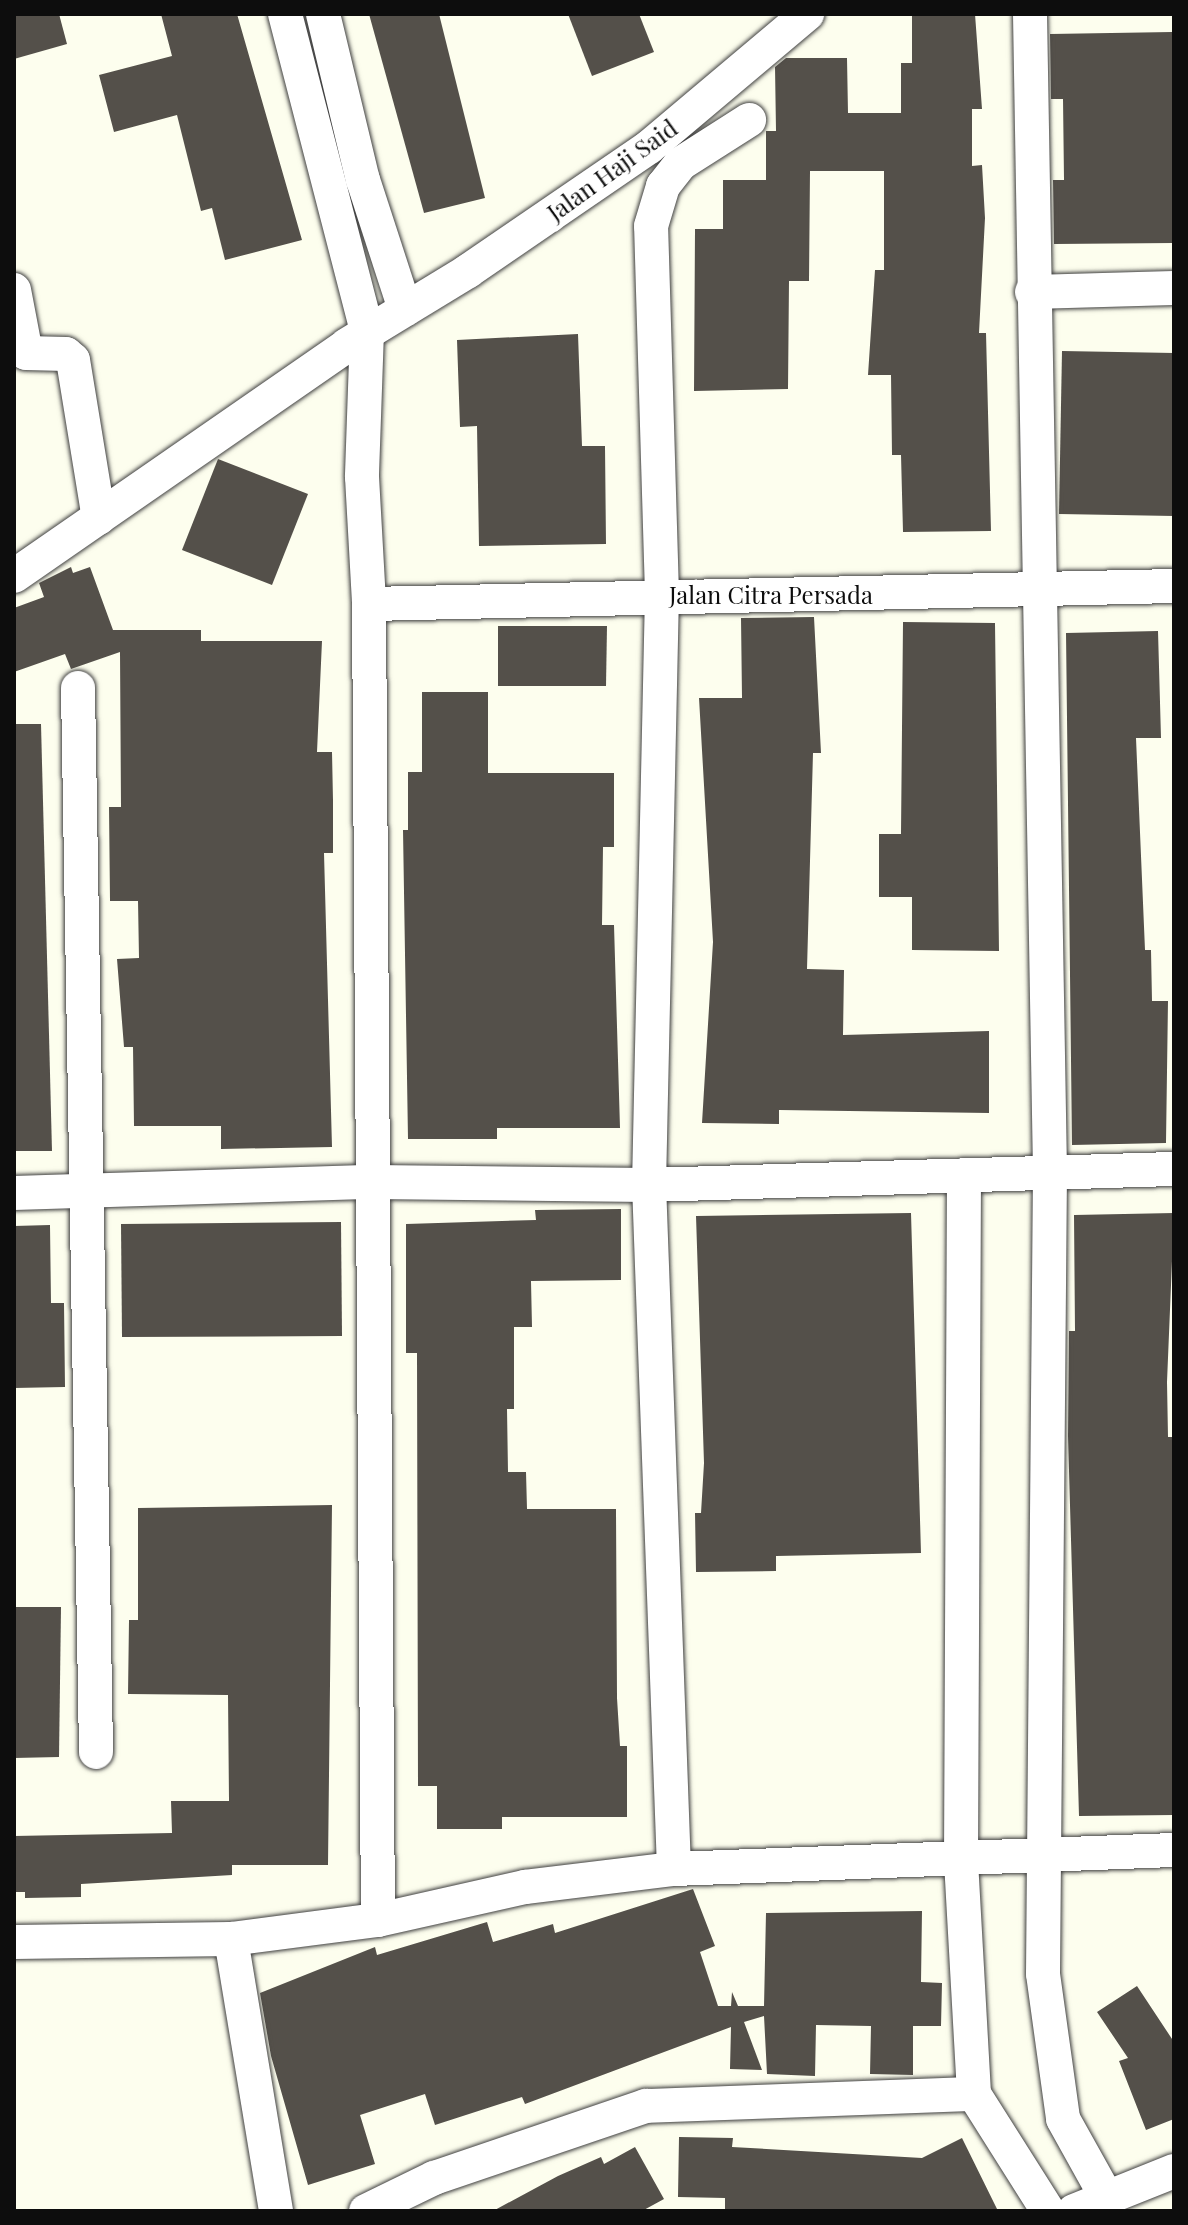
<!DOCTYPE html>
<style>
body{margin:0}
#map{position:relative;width:1188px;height:2225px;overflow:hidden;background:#fdfeee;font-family:"Playfair Display",serif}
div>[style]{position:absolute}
.building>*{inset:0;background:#54504a}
.roads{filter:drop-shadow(0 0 2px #404040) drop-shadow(0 0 2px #404040)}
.street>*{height:34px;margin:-17px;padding:0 17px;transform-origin:17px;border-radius:17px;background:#fff}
span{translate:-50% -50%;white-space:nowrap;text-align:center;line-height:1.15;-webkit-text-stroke:8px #fff;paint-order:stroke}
.street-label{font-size:24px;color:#0d0d0d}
.frame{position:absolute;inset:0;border:16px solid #0d0d0d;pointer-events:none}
</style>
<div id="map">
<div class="building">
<i style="clip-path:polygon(14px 14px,59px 14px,67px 44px,14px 59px)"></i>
<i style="clip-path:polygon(161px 14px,237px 14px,302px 240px,225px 260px,212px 208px,201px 211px,177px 115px,114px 132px,99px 75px,172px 56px)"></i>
<i style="clip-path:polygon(369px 14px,439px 14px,485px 198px,424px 213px)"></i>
<i style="clip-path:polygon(568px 14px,639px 14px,654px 52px,592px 76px)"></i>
<i style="clip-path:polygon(912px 14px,975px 14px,982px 109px,972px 109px,972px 166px,982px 165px,985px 218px,979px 333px,986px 333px,991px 531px,903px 532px,901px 455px,892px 455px,891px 375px,868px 375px,875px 270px,884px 270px,884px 171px,810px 171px,809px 281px,789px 281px,788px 389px,694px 391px,695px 229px,723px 229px,723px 180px,766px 180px,766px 131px,776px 131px,775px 67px,786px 58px,847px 58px,848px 113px,901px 113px,901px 63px,912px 63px)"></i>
<i style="clip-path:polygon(1172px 32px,1174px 243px,1054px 244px,1053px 180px,1064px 180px,1063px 99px,1051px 99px,1050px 34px)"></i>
<i style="clip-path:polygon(578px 334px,582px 446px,605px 446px,606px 544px,479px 546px,477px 426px,460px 427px,457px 340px)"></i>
<i style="clip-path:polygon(1062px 351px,1174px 353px,1174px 516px,1059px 514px)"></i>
<i style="clip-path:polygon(218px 459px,308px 494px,272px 585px,182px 550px)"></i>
<i style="clip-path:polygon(71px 567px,73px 573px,90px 567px,113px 630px,201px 630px,201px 641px,322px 641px,317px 752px,332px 752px,333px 800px,333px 853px,324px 853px,332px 1147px,221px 1149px,221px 1126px,134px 1126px,133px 1047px,124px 1047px,117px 959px,139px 958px,138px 901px,110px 901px,109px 807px,121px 807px,120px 652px,71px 669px,65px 654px,14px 672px,14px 608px,44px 597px,39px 583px)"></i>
<i style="clip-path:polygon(814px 617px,821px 753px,813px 753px,807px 969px,844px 970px,843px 1035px,989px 1031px,989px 1113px,779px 1110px,779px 1124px,702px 1123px,713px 942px,699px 698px,742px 698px,741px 618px)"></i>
<i style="clip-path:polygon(903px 622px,995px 623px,999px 951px,912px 950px,912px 897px,879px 897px,879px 834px,901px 834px)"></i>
<i style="clip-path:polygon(498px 626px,607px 626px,606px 686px,498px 686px)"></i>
<i style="clip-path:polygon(1158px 631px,1161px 738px,1136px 738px,1145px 950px,1151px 950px,1152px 1001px,1168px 1001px,1166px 1143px,1072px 1145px,1066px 633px)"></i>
<i style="clip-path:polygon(422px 692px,488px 692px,488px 773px,614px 773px,614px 847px,603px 847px,602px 925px,614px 925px,620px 1128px,497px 1128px,497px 1139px,408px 1139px,403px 830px,408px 830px,408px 772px,422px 772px)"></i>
<i style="clip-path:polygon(14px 724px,41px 724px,52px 1151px,14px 1151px)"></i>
<i style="clip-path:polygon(621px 1209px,621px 1280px,531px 1281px,532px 1327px,514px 1327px,514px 1409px,507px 1409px,508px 1472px,526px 1472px,527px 1509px,616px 1509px,617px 1698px,620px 1746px,627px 1746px,627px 1817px,502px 1817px,502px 1829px,437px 1829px,437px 1786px,418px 1786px,417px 1353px,406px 1353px,406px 1224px,536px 1220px,535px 1210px)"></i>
<i style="clip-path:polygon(911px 1213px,921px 1553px,776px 1556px,776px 1571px,696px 1572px,695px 1513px,701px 1513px,704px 1463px,696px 1216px)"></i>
<i style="clip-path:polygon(1174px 1213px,1167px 1382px,1168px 1437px,1174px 1437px,1174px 1815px,1079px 1816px,1068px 1436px,1069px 1331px,1075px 1331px,1074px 1215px)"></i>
<i style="clip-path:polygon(341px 1222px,342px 1336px,122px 1337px,121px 1224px)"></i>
<i style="clip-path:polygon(50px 1225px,51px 1303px,64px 1303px,65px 1387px,14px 1388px,14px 1226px)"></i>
<i style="clip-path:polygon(332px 1505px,328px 1865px,232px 1865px,232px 1875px,81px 1884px,81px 1897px,25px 1898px,25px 1892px,14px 1892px,14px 1836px,172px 1833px,171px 1801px,229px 1801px,228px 1695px,128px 1694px,129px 1620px,138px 1620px,138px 1508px)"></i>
<i style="clip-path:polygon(14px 1607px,61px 1607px,59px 1757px,14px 1758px)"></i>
<i style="clip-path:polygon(693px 1889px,715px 1946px,700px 1952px,718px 2006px,731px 2006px,732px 1992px,738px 2006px,764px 2006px,766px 1913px,922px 1911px,921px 1982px,942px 1983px,941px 2026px,913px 2026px,913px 2075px,870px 2074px,871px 2026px,816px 2025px,815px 2076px,767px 2074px,764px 2016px,744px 2022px,762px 2070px,730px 2069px,731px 2027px,525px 2104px,522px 2097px,435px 2125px,425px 2094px,360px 2115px,375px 2164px,308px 2185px,271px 2056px,260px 1993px,375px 1947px,377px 1955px,487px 1922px,493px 1942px,553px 1924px,555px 1933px)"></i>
<i style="clip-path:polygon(1137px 1986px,1174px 2042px,1174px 2119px,1146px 2130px,1119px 2061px,1128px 2058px,1097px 2012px)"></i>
<i style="clip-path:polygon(679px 2137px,733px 2138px,732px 2147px,922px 2158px,962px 2138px,998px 2211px,725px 2211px,725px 2198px,678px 2197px)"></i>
<i style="clip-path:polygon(635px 2147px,664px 2199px,642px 2211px,493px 2211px,558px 2176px,601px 2157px,604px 2164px)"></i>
</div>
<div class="roads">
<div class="street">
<i style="left:285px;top:14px;width:327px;rotate:75.5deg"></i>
<i style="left:367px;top:331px;width:146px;rotate:92deg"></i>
<i style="left:362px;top:477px;width:127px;rotate:86.8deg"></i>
<i style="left:369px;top:604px;width:1316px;rotate:89.61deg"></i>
<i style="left:323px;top:14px;width:171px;rotate:76.5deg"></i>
<i style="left:363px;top:180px;width:136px;rotate:72deg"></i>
<i style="left:1030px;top:14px;width:1157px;rotate:89.01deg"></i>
<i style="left:1050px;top:1171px;width:803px;rotate:90.5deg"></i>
<i style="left:1043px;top:1974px;width:146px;rotate:82.1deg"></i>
<i style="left:1063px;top:2119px;width:90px;rotate:60.9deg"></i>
<i style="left:14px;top:290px;width:64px;rotate:79.2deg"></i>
<i style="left:26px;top:353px;width:40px;rotate:1.4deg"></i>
<i style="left:66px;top:354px;width:9px;rotate:41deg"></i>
<i style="left:73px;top:360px;width:160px;rotate:80.7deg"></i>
<i style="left:1032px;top:292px;width:142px;rotate:-1.6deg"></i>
<i style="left:14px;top:576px;width:405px;rotate:-34.7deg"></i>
<i style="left:347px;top:345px;width:142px;rotate:-31.4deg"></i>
<i style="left:468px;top:271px;width:219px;rotate:-34.4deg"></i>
<i style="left:649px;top:147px;width:207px;rotate:-40.1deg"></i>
<i style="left:369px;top:604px;width:805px;rotate:-1.28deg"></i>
<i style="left:78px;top:688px;width:1064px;rotate:89.03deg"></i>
<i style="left:964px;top:1175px;width:686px;rotate:90.25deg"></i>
<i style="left:961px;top:1861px;width:233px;rotate:86.8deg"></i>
<i style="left:974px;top:2094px;width:138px;rotate:57.7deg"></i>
<i style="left:14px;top:1193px;width:359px;rotate:-1.8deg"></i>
<i style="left:373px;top:1182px;width:276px;rotate:0.6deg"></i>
<i style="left:649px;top:1185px;width:525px;rotate:-1.75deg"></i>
<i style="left:674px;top:1869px;width:684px;rotate:-92.09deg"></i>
<i style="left:649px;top:1185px;width:591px;rotate:-88.74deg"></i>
<i style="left:662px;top:594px;width:368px;rotate:-91.7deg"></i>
<i style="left:651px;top:226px;width:42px;rotate:-73.3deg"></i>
<i style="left:663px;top:186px;width:28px;rotate:-52deg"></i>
<i style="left:680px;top:164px;width:82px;rotate:-32.5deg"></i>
<i style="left:231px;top:1939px;width:276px;rotate:80.6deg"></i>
<i style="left:14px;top:1942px;width:217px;rotate:-0.8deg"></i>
<i style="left:231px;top:1939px;width:148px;rotate:-7.4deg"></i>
<i style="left:378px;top:1920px;width:151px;rotate:-12.7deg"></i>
<i style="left:525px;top:1887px;width:150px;rotate:-6.9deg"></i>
<i style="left:674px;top:1869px;width:500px;rotate:-2.18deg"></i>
<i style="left:366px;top:2211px;width:76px;rotate:-25.9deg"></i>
<i style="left:434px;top:2178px;width:224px;rotate:-18.8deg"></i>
<i style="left:646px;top:2106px;width:328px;rotate:-2.1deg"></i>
<i style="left:1074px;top:2211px;width:108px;rotate:-21.8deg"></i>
</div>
</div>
<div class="street-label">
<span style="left:612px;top:170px;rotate:-36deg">Jalan Haji Said</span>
<span style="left:771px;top:595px">Jalan Citra Persada</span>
</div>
<div class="frame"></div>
</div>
